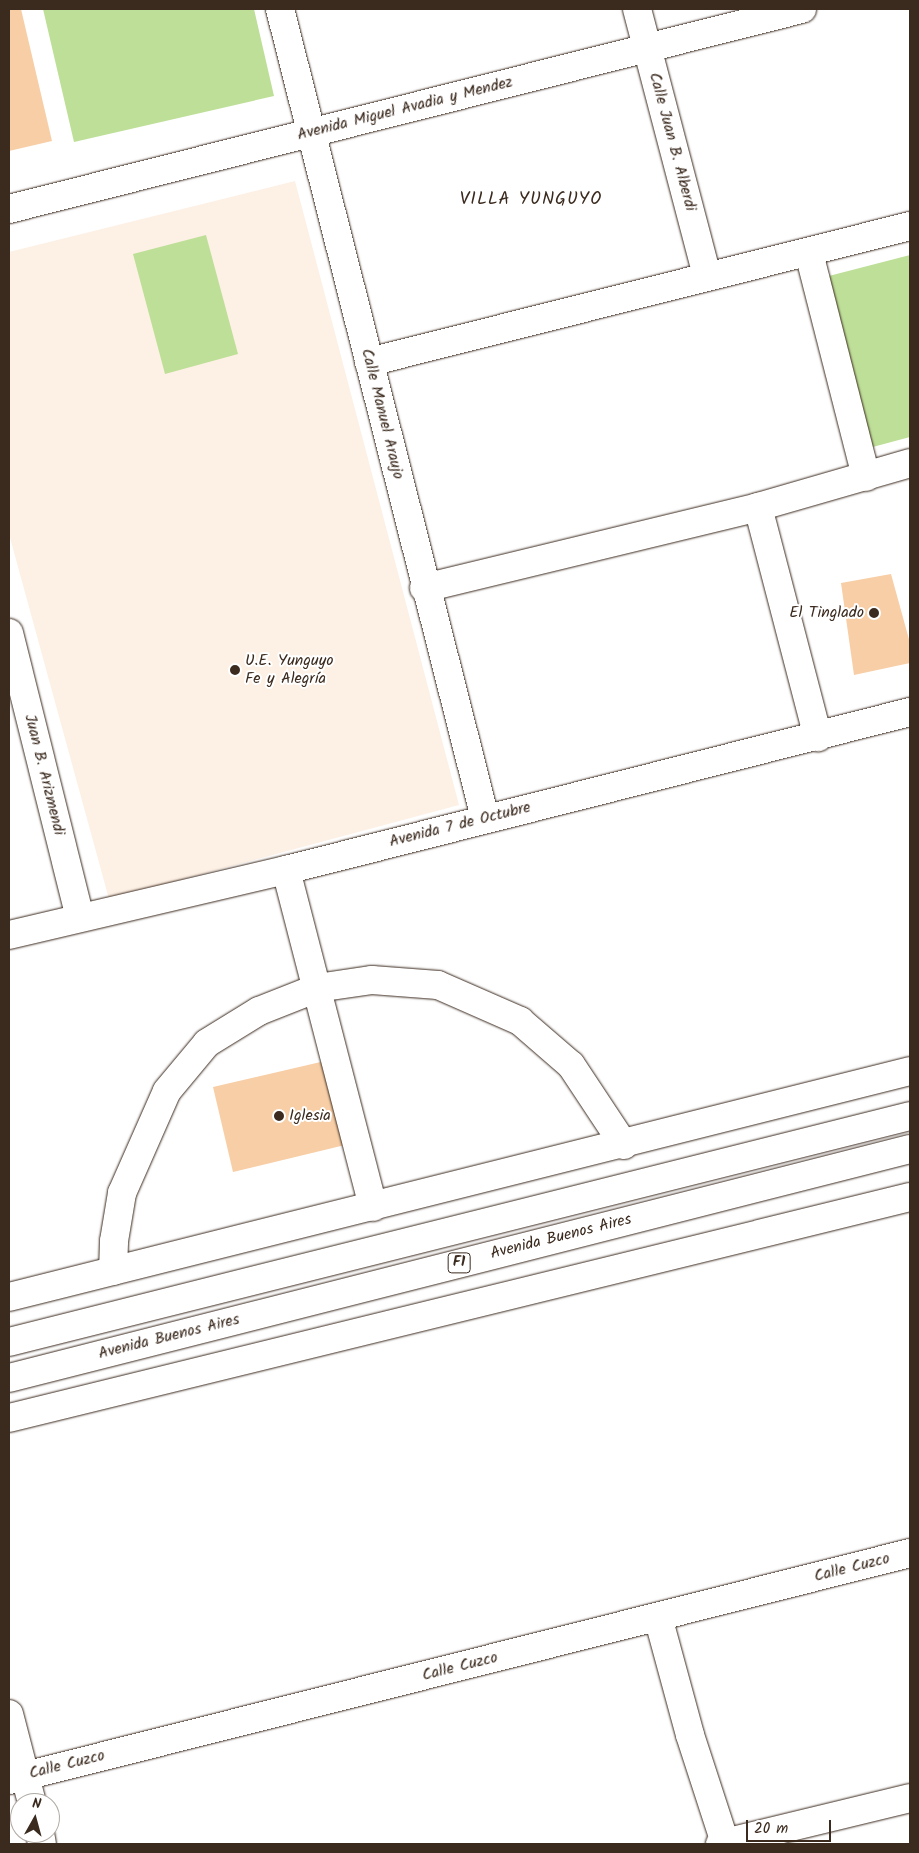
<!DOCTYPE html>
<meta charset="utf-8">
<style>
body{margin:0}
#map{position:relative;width:919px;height:1853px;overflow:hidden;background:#fff;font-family:Kalam,sans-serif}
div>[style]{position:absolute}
.built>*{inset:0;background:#fdf0e4}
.green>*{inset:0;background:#bedf98}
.building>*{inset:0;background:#f7cea6}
.roads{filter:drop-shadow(0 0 1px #3b2a1e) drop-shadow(0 0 1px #3b2a1e)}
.street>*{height:28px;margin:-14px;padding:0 14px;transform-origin:14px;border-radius:14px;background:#fff}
.secondary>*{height:28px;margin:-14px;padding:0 14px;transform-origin:14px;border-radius:14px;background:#fff}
.primary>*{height:28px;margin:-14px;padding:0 14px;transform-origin:14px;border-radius:14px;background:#fff}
.highway>*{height:28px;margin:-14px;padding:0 14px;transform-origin:14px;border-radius:14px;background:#fff}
.dots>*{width:14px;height:14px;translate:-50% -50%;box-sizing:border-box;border:2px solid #fff;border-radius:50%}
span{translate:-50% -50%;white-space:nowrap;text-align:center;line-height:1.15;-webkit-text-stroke:4px #fff;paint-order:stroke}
.shield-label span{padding:1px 4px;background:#fff;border:1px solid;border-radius:4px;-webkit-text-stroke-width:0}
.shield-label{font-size:15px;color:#3b2a1e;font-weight:700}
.street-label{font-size:16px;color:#3b2a1e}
.poi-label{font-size:16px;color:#3b2a1e}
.right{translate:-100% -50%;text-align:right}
.left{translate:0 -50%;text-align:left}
.neighbourhood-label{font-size:18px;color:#3b2a1e;letter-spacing:1px}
.frame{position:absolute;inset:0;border:10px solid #3b2a1e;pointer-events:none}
.north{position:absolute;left:10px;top:1793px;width:50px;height:50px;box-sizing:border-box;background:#fff;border:1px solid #b1aaa5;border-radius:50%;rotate:7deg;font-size:14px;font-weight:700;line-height:20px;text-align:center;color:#3b2a1e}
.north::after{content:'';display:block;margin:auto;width:18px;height:22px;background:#3b2a1e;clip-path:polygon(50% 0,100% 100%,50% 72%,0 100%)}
.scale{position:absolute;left:746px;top:1820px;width:85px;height:22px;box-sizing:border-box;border:2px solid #3b2a1e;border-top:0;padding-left:6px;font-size:15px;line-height:18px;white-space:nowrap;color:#3b2a1e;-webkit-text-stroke:4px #fff;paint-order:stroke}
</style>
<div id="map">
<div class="built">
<i style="clip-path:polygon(295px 181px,459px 805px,109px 899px,9px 534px,9px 252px)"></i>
</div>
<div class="green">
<i style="clip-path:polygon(43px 9px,254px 9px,274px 96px,74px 142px)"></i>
<i style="clip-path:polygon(206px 235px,238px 354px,165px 374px,133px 254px)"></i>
<i style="clip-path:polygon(910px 255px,910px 437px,869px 448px,825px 277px)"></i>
</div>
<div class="building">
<i style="clip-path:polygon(9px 9px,21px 9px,52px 141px,9px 151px)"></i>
<i style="clip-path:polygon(891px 574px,910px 643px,910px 663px,854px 675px,841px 583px)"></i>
<i style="clip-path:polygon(325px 1061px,345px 1145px,233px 1172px,213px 1087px)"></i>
</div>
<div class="roads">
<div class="street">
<i style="left:280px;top:9px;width:835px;rotate:75.78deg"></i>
<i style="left:637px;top:9px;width:275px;rotate:75.3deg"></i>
<i style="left:809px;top:253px;width:231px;rotate:75.7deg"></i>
<i style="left:369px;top:362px;width:558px;rotate:-14.11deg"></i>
<i style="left:758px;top:507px;width:238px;rotate:75.4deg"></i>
<i style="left:424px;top:588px;width:344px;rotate:-13.6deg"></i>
<i style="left:758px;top:507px;width:158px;rotate:-16.1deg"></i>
<i style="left:9px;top:633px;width:293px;rotate:76deg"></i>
<i style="left:286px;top:870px;width:348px;rotate:75.5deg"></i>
<i style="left:113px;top:1271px;width:30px;rotate:-88deg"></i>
<i style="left:114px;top:1241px;width:49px;rotate:-80.5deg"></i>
<i style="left:122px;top:1193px;width:111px;rotate:-66.2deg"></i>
<i style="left:167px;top:1091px;width:62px;rotate:-50.2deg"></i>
<i style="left:207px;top:1043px;width:61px;rotate:-31.6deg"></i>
<i style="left:259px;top:1011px;width:62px;rotate:-21.6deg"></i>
<i style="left:317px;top:988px;width:56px;rotate:-8.3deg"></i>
<i style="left:372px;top:980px;width:66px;rotate:4.3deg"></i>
<i style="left:438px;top:985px;width:90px;rotate:23.7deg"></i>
<i style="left:520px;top:1021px;width:67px;rotate:40.8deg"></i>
<i style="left:571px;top:1065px;width:96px;rotate:56.5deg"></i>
<i style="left:658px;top:1617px;width:122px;rotate:74.8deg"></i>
<i style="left:690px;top:1735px;width:114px;rotate:72deg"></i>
<i style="left:9px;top:1714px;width:92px;rotate:75.5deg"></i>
<i style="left:9px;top:1780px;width:929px;rotate:-14.14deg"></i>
<i style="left:40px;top:1833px;width:11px;rotate:80deg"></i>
<i style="left:720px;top:1844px;width:195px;rotate:-13.6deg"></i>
</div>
<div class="secondary">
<i style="left:9px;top:209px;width:818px;rotate:-14.16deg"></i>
<i style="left:9px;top:935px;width:285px;rotate:-13.2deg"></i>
<i style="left:286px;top:870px;width:644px;rotate:-14.21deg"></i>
</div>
<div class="primary">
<i style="left:9px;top:1297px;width:929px;rotate:-14.08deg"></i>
<i style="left:9px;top:1418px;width:928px;rotate:-13.78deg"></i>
</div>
<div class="highway">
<i style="left:9px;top:1342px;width:929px;rotate:-14.08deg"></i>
<i style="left:9px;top:1378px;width:930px;rotate:-14.26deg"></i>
</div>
</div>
<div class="dots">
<i style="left:874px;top:613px;background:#3b2a1e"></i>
<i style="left:235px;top:670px;background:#3b2a1e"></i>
<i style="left:279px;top:1116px;background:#3b2a1e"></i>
</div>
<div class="shield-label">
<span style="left:459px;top:1263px">F1</span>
</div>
<div class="street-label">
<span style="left:405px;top:109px;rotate:-14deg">Avenida Miguel Avadia y Mendez</span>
<span style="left:672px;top:142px;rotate:75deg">Calle Juan B. Alberdi</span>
<span style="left:382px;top:414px;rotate:76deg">Calle Manuel Araujo</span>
<span style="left:44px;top:775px;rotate:76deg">Juan B. Arizmendi</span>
<span style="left:460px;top:825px;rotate:-14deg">Avenida 7 de Octubre</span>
<span style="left:561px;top:1237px;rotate:-14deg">Avenida Buenos Aires</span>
<span style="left:169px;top:1337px;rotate:-14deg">Avenida Buenos Aires</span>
<span style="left:852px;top:1568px;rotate:-14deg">Calle Cuzco</span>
<span style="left:460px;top:1667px;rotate:-14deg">Calle Cuzco</span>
<span style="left:67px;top:1765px;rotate:-14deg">Calle Cuzco</span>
</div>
<div class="poi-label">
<span class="right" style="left:864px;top:613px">El Tinglado</span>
<span class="left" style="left:245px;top:670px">U.E. Yunguyo<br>Fe y Alegría</span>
<span class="left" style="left:289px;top:1116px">Iglesia</span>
</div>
<div class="neighbourhood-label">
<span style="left:531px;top:200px">VILLA YUNGUYO</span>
</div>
<div class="frame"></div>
<div class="north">N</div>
<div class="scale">20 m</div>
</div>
